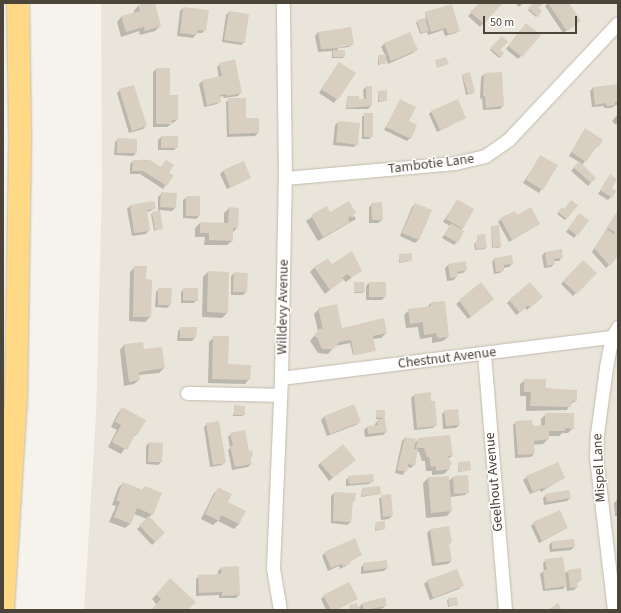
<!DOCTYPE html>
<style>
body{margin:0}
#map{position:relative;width:621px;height:613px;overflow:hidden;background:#f6f3ec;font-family:"Source Sans 3",sans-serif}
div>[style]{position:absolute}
.residential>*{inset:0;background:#eae5da}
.shadow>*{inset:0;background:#0003}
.building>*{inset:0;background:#d8cfc1}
.roads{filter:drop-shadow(0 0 1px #c2bbae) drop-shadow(0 0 1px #c2bbae)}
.minor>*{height:13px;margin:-6.5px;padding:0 6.5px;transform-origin:6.5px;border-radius:6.5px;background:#fff}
.trunk>*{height:22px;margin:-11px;padding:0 11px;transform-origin:11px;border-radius:11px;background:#ffd985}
span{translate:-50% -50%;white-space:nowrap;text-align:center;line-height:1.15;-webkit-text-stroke:3px #fff;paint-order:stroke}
.street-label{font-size:14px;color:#4b4439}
.frame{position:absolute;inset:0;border:4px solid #4b4439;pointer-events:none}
.scale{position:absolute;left:483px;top:16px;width:94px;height:18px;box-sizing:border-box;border:2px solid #4b4439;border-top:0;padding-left:5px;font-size:12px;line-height:14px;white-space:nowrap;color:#4b4439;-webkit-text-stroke:3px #fff;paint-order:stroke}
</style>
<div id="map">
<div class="residential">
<i style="clip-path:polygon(101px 3px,618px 3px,618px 610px,84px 610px,96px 416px,102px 186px)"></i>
</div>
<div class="shadow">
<i style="clip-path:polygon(150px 3px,154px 3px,160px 26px,155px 31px,140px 35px,139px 31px,121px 37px,117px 22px,121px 17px,134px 13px,134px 11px,138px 6px)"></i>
<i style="clip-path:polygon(481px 3px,501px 3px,480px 27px,468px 16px)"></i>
<i style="clip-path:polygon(515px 3px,523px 3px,519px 7px)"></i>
<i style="clip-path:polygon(534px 3px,542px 3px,537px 8px,541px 11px,536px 17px,528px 10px)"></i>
<i style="clip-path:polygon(549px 3px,568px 3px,580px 21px,563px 33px,545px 6px)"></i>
<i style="clip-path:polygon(183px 8px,205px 30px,202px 33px,197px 33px,193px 38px,177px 36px,180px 11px)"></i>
<i style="clip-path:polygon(229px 12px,244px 42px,241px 45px,222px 42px,226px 15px)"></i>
<i style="clip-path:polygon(425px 13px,459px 30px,456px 33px,445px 36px,443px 30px,428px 35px,427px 32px,420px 34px,416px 22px,426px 19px)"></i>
<i style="clip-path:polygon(523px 27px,540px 35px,518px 59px,506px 49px)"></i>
<i style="clip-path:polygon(evenodd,318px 32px,353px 44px,349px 47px,339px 48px,336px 51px,344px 57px,343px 58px,332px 58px,332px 51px,318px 52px,315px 36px,318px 32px,351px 43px,351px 45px,335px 48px,334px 46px,351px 43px)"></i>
<i style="clip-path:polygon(410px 34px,416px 50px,413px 53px,388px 64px,385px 57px,385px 63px,378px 65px,378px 57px,385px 55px,381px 47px,384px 44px)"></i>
<i style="clip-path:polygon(502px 37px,499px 50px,503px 53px,499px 58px,490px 50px)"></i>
<i style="clip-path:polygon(339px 63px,354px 73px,334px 103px,319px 93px)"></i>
<i style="clip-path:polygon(220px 64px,241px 92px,238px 96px,224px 98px,223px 96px,219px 97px,220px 101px,217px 104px,204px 107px,199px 84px,202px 81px,219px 78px,217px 67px)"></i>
<i style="clip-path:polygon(156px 69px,169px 96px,177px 120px,167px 127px,153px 127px,153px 72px)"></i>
<i style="clip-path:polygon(484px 74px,503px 106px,500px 109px,483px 110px,482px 98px,480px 99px,481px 77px)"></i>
<i style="clip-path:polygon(463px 75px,474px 92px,473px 93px,466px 95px,462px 76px)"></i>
<i style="clip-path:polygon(618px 85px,618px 104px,611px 108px,604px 108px,604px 106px,592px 107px,590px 91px,593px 88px)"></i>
<i style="clip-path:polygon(366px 87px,371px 106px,368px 109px,346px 109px,347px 98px,348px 97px,358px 102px,364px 100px,363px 90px)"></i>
<i style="clip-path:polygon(120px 90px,146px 126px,143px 129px,129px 133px,117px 93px)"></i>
<i style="clip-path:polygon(378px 92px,386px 100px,385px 101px,378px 102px)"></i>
<i style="clip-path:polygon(229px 99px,258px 133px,255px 136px,227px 137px,226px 102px)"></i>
<i style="clip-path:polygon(401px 100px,408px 121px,410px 138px,407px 141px,384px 130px)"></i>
<i style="clip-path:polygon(432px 111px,465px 118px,437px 132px,429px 114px)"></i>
<i style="clip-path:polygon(365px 114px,372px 136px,369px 139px,362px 139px,362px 117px)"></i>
<i style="clip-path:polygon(618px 114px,618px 123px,616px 125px,612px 121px)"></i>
<i style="clip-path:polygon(338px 122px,357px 144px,354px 147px,333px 145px,335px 125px)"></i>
<i style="clip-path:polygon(585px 129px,598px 146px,594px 149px,582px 165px,595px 178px,588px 186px,571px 171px,579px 162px,569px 156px)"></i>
<i style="clip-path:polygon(161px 137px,177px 147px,174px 150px,158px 150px,158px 140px)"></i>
<i style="clip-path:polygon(118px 139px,136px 153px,133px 156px,114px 155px,115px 142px)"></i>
<i style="clip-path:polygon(541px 156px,556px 165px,539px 193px,523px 183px)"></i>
<i style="clip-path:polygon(133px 161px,150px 161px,160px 168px,166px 161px,168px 173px,172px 176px,163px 189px,140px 174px,130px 174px,130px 164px)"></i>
<i style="clip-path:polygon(244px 163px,250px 178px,227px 189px,220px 174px,223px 171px)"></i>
<i style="clip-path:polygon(610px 175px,611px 197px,608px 200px,598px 194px)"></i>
<i style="clip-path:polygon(161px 194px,175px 208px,172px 211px,159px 210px,162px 228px,154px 231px,151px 214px,158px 212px,158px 197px)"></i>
<i style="clip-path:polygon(187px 197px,199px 216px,196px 219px,183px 218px,183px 200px)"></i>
<i style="clip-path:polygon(457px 201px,462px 228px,457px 242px,454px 245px,442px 238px,450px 226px,443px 222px)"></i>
<i style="clip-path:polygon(372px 204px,382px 220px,378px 223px,369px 223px,369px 207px)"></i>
<i style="clip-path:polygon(415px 204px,418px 240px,415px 243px,400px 236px,412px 207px)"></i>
<i style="clip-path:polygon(576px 205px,565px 220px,557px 214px,562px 209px,564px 210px)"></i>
<i style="clip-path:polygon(130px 206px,154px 208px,151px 211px,146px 212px,149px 230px,146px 234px,132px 236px,127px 209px)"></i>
<i style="clip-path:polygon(229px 208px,237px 228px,232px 233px,232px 241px,227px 245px,204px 245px,205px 237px,195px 237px,195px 228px,200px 223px,224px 224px,224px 213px)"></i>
<i style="clip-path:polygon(326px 208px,329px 213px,355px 213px,350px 218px,354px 216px,356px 219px,318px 241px,306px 221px)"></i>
<i style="clip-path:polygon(618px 211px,618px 255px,606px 268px,592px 252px)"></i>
<i style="clip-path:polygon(517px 217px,539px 224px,509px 242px,498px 222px,501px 219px)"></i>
<i style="clip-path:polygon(576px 218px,587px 221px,574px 238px,566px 232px)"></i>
<i style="clip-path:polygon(491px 226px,500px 246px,499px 248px,492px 248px)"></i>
<i style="clip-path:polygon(478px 236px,486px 247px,485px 249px,475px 250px,474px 244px,477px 242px)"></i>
<i style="clip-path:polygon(545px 252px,562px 257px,559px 261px,553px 261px,554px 264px,551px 267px,544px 268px,542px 256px)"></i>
<i style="clip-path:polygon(400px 255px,411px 261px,399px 263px)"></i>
<i style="clip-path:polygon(495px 258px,512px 264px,509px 267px,503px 268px,503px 270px,500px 273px,494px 274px,492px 262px)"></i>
<i style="clip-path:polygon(583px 261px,595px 273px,573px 296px,561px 284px)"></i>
<i style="clip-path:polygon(448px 265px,466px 270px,463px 273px,456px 274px,457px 276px,454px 280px,447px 281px,445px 268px)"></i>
<i style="clip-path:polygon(332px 266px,361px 270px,346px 282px,343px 279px,325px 294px,310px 272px,315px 267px)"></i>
<i style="clip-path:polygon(135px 267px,145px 280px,151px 281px,150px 317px,145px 322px,129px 321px,130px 272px)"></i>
<i style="clip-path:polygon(208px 272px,227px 313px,222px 318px,202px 317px,203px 277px)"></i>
<i style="clip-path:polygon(234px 273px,246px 292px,243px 295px,231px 295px,231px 276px)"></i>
<i style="clip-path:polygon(355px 283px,364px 292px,362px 293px,354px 293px)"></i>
<i style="clip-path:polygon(369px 283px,385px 297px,382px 300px,366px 300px,366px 286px)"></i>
<i style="clip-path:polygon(481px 284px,490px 302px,468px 319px,456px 304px)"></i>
<i style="clip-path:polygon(159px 289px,170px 305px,167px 308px,155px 307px,156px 292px)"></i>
<i style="clip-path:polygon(184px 289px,197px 300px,194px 303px,181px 303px,181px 292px)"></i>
<i style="clip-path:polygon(510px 300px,539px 300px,527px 310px,525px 308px,516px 315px,507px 303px)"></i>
<i style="clip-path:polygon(431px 303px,448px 337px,443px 341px,432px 343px,432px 337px,420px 339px,418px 327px,406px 328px,404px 315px,409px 310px,426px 308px)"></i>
<i style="clip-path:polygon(319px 309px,341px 330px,386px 333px,381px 338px,373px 339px,374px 351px,353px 355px,350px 343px,335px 346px,328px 354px,318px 353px,310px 341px,318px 331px,314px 314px)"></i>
<i style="clip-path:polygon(181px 328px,196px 328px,195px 338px,192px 341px,177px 341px,178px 331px)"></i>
<i style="clip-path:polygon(214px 337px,227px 365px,249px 379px,245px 384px,208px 383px,209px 342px)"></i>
<i style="clip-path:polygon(124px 345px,143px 350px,164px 368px,159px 373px,139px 375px,139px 380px,134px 384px,124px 386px,120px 350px)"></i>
<i style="clip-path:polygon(525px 380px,545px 389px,576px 401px,570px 404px,567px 410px,526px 411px,526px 396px,520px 396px,520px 384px)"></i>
<i style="clip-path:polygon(414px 395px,430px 402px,436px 425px,433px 428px,414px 430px,411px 398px)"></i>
<i style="clip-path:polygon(235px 406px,244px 415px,242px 416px,233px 416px)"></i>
<i style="clip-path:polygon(353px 406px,359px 422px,356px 425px,327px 436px,321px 420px,324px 417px)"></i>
<i style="clip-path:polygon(122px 408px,138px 433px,132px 438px,121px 454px,108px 447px,117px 430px,111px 427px,118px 413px)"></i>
<i style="clip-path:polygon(377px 411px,384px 417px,382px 420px,386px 432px,383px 435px,365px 437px,364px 430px,367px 427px,375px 426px,375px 424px,379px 419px,376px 419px)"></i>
<i style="clip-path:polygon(445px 411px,459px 425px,456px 428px,443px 429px,442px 414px)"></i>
<i style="clip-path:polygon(546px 414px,573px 428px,568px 433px,562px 433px,559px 436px,548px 436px,548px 439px,543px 444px,533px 445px,534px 454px,531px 457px,515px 458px,513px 425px,516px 422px,532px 427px,541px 426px,541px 419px)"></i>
<i style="clip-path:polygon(207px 424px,225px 462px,222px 465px,210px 467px,204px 427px)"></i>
<i style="clip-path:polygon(231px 434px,252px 456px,250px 459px,251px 464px,248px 467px,232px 470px,228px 450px,230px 448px,228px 437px)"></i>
<i style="clip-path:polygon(405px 438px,414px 443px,419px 439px,452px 456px,448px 459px,450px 464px,449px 469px,444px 474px,432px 475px,432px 471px,426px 471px,425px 461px,422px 461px,419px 452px,416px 452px,414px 465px,411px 468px,407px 467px,403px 475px,395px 473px,402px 441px)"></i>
<i style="clip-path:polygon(149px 443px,161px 462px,158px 465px,146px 464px,146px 446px)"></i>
<i style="clip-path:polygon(351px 462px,329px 481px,318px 466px,320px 463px)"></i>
<i style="clip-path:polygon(459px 463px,470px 470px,458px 472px)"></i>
<i style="clip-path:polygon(349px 477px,373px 481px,369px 484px,346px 486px,346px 480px)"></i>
<i style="clip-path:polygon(453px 477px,468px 492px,465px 495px,450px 497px,451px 511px,447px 516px,426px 518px,423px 483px,428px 478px,449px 481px)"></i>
<i style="clip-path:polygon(527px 477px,563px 478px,541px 492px,540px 490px,530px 494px,523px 480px)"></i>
<i style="clip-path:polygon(123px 483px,142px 490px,145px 487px,152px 514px,149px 518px,164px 533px,152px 545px,137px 529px,147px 519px,134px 514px,130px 524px,125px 528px,109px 522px,116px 506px,112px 505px,118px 488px)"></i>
<i style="clip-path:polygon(219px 489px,227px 502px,245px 511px,239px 524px,234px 529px,218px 521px,213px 525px,201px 519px,214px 493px)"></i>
<i style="clip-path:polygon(362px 489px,380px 494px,361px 497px)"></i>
<i style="clip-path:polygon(334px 493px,354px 501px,352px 503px,351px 522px,347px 525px,331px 523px,331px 496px)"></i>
<i style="clip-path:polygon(546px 495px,570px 498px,567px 501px,544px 505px,543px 498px)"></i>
<i style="clip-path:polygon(382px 496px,392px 516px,389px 519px,381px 520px,379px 499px)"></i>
<i style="clip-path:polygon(617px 500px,618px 516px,615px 516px,614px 503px)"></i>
<i style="clip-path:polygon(376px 523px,384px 529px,375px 531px)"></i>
<i style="clip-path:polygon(534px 523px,567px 528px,539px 543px,531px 526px)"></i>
<i style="clip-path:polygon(430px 530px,451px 542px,448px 545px,451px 561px,448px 564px,432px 566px,427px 533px)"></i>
<i style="clip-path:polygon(552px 542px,574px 547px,571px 550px,550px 552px,549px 545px)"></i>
<i style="clip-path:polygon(325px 553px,361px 555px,349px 562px,346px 566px,340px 569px,339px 566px,328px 571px,322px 556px)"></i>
<i style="clip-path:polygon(546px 560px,564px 574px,568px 571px,580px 569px,581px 580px,576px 583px,577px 587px,574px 590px,567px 591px,566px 585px,563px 589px,543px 591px,540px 574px,544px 571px,543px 563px)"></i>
<i style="clip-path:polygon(364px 564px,387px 568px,384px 571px,361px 574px,361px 567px)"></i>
<i style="clip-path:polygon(221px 568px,239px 595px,236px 598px,219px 598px,219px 595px,196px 596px,196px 579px,199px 576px,218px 575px,218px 571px)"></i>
<i style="clip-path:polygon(457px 570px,462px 586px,459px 589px,430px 600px,424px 584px,427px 581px)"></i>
<i style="clip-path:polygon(166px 584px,187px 610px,152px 610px,157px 605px,152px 599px)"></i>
<i style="clip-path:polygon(324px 596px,356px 599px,334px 610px,326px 610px,321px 599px)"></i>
<i style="clip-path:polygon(456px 598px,457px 605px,448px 607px,447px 600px)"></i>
<i style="clip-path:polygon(362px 604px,386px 605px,383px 608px,376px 610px,360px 610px,359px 607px)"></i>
</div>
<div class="building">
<i style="clip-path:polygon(146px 3px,155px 3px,161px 26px,145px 31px,144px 27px,126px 32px,121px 16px,140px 11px,138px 5px)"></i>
<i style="clip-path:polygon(479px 3px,503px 3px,484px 24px,470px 12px)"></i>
<i style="clip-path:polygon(533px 3px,543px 3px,539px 8px,542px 11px,538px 17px,528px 8px)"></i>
<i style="clip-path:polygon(548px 3px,569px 3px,581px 21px,567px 31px)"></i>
<i style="clip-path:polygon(452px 4px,460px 31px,448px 34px,446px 28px,431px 32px,425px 12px)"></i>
<i style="clip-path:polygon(183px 7px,209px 10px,206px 31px,198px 30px,197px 35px,180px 33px)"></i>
<i style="clip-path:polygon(229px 11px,249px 14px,245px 43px,224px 40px)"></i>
<i style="clip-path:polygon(425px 18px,429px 31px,421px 33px,417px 20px)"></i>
<i style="clip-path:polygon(526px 23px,541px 35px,522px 57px,508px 46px)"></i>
<i style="clip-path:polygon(351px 27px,354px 44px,340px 46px,340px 48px,321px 49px,318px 32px)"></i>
<i style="clip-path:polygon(410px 32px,418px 50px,391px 61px,384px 43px)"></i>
<i style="clip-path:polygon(502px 36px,508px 42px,500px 50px,504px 53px,501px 58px,490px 48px)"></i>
<i style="clip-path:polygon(333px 50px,345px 50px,345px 57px,333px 57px)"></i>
<i style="clip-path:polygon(386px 54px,386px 64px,379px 64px,378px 55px)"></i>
<i style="clip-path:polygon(446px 57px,449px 64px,437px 68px,435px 60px)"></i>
<i style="clip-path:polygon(235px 59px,242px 93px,227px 96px,226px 94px,220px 95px,221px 102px,207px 105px,202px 80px,222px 76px,219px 63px)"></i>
<i style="clip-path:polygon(339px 62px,356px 73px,338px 100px,321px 89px)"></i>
<i style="clip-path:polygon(156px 68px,170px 68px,170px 95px,178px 95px,178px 120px,172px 120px,172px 124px,156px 124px)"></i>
<i style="clip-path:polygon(470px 72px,475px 92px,468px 94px,462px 74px)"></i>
<i style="clip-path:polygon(502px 72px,504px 106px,486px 108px,485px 96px,483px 96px,484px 73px)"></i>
<i style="clip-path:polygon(618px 84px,618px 102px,615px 102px,615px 105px,607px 106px,606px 103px,595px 105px,593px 87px)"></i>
<i style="clip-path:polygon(134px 85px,147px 126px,132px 131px,119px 89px)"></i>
<i style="clip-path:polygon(366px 86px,372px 86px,372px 106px,347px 108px,347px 96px,359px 96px,359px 99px,366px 99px)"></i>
<i style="clip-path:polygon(387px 90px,387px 101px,379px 101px,378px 91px)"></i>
<i style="clip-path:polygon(228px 98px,246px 98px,246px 118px,259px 118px,259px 133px,229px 134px)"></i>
<i style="clip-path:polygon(400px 99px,416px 107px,409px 121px,417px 125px,411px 139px,386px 127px)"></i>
<i style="clip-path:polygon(458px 99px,466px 118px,440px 130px,431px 111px)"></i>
<i style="clip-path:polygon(364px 113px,373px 113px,373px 137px,364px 137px)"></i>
<i style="clip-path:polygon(338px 121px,360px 123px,358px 145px,336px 142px)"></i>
<i style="clip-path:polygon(585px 128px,603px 140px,599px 147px,597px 146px,586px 162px,571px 152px)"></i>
<i style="clip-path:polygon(161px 136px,178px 136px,178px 148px,161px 148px)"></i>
<i style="clip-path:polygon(117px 138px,137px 139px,137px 153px,117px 153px)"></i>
<i style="clip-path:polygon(540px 155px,558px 165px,543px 190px,526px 180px)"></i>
<i style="clip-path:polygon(133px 160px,150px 160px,161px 167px,166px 160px,174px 165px,169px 173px,174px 175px,167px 186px,143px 171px,132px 171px)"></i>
<i style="clip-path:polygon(244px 161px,251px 178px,230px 187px,223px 170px)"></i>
<i style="clip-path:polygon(579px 161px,596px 178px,591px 183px,573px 167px)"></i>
<i style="clip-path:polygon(610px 174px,617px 179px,612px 188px,616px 191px,612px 198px,600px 190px)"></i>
<i style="clip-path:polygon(161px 192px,177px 193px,176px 208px,160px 207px)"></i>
<i style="clip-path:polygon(186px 196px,200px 196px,200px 216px,186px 216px)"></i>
<i style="clip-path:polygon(457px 199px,474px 209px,463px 229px,446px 219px)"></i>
<i style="clip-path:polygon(571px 200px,578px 205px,567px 219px,558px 212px,562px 207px,564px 209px)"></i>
<i style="clip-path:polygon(154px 201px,156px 209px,147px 210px,150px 231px,134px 233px,130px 205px)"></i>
<i style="clip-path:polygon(349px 201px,356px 213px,348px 218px,350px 222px,323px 237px,311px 215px,327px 206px,330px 212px)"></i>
<i style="clip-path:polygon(382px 202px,383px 220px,372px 220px,371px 203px)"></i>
<i style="clip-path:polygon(415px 203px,432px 210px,419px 240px,402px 233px)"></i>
<i style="clip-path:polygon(229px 207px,239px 208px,238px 228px,233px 228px,233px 241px,209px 240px,209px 233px,200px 233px,200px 222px,228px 223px)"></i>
<i style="clip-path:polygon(531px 207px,540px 224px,512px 240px,500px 218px,515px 211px,517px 215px)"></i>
<i style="clip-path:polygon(160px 210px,163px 229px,155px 230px,152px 212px)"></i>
<i style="clip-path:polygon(618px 210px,618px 256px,610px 266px,594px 248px,607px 229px,614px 234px,615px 232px,607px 227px)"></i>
<i style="clip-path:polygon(579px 213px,589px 220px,578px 236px,568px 229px)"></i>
<i style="clip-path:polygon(451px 223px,464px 231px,458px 243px,444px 235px)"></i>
<i style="clip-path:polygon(499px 225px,501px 247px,493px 248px,491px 226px)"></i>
<i style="clip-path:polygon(485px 234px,487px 248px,476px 249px,475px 242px,478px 241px,477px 235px)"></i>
<i style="clip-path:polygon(562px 249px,563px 258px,554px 259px,555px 264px,547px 266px,545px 252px)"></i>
<i style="clip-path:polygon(352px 251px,362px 271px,351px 278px,348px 274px,342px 278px,344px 280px,330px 290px,314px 267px,328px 258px,332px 264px)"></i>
<i style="clip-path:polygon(412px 253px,412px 261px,400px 262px,399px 254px)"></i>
<i style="clip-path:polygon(512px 255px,513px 264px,504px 265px,504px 271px,496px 272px,494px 258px)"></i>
<i style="clip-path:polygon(583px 260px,597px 273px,577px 294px,563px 281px)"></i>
<i style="clip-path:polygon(466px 261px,467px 270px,457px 272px,458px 277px,450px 278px,448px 264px)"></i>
<i style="clip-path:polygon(134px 266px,147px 266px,146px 279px,152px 280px,151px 317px,133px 317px)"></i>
<i style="clip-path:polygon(208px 271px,229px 272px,228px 313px,207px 312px)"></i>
<i style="clip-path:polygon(234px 272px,248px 273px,247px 292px,233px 292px)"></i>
<i style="clip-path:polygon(354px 282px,364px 282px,365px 292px,354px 292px)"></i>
<i style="clip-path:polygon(369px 282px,386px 282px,386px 297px,369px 297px)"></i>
<i style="clip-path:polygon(481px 282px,494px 299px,471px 317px,459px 300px)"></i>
<i style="clip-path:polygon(530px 282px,543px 297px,530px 308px,528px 305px,520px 313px,509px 300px)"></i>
<i style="clip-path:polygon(158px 288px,172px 288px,171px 305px,158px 305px)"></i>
<i style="clip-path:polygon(183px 288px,198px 288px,198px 301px,183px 300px)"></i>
<i style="clip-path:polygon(445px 301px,449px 337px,437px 338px,436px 333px,424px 335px,423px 322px,410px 324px,408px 309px,431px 306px,431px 302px)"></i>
<i style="clip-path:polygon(337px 304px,342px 328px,384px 318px,387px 333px,373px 336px,376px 351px,354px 355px,351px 340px,339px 342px,334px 349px,322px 349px,317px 338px,314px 336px,320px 328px,323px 330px,318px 308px)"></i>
<i style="clip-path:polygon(180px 327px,197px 327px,196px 338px,180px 338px)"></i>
<i style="clip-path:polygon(213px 336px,229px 336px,228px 364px,251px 365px,250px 380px,212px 379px)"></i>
<i style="clip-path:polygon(143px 342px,144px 349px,162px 347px,165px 368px,139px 372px,140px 380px,129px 382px,124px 344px)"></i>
<i style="clip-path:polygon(524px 379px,546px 379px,546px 388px,577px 390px,577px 401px,572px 401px,571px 407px,530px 406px,531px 392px,524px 392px)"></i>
<i style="clip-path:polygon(431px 392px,431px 401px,435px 401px,437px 426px,417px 428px,414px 394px)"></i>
<i style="clip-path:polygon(354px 404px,361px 422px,330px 434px,324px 416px)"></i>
<i style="clip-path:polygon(234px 405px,245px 406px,245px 415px,234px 415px)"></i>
<i style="clip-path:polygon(122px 407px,146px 420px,138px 434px,136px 433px,127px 450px,112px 442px,121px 425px,115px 422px)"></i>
<i style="clip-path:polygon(458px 409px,460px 425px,446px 426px,444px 410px)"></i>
<i style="clip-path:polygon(376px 410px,385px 410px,385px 418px,377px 418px)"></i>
<i style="clip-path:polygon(545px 413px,574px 413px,574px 429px,565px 428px,565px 431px,549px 431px,549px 439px,534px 441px,535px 454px,518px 455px,515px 421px,532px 420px,533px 426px,545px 425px)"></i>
<i style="clip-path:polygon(377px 419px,385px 419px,387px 432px,368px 434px,367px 426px,378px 425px)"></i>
<i style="clip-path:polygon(219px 421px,226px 463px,213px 465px,206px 423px)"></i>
<i style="clip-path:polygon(245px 430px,249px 451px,252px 450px,253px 456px,250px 457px,252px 464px,235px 467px,230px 446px,233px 446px,230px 433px)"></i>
<i style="clip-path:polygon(450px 435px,453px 456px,448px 456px,452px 465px,449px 465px,450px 469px,436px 471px,436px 466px,431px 467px,429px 457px,427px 457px,424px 448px,416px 448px,418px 438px)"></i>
<i style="clip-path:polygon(405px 437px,416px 439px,414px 449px,418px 449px,415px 466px,408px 464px,407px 472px,397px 470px)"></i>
<i style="clip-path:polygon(149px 442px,163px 443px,162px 462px,148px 462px)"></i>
<i style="clip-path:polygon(343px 444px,356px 460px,333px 478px,320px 463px)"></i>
<i style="clip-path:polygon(470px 461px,471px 470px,459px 472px,458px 462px)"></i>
<i style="clip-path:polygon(558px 462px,565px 478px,544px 489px,543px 488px,533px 492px,526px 476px)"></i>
<i style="clip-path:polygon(373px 474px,374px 482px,349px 484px,348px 476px)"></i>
<i style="clip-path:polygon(468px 475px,469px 493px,454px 494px,453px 476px)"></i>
<i style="clip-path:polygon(449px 476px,452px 511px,431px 513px,428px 477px)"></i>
<i style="clip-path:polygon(123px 482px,143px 490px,145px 486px,162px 493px,153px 515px,137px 508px,131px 524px,114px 517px,120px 502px,116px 500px)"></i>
<i style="clip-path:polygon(380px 486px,381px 494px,362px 496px,362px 488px)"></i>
<i style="clip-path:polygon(218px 487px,232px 494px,228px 502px,246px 511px,239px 524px,221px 515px,219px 521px,205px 514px)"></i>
<i style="clip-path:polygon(569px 490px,571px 498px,547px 502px,545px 494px)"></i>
<i style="clip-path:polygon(334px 492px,356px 493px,355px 502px,353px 501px,351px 522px,333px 521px)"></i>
<i style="clip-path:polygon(391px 494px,393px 516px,383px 517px,381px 495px)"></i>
<i style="clip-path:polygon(560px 510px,568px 528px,542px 541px,533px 522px)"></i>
<i style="clip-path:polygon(149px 516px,165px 533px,155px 542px,139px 525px)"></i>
<i style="clip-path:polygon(385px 521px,385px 529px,376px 530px,375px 522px)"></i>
<i style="clip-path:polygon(449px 526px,452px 543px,449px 543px,452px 561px,435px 563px,430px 529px)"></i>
<i style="clip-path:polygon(355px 538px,362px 555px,350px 561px,351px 563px,343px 567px,342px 564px,331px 568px,324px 552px)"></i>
<i style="clip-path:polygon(574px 539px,575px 547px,552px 549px,552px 541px)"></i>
<i style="clip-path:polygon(563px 557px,567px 586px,545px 589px,543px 570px,547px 570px,545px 559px)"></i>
<i style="clip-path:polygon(387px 560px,388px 568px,364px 571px,363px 563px)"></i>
<i style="clip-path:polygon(239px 566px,240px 595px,222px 596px,222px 592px,199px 593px,198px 575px,221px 574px,221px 567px)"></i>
<i style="clip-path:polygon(581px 568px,582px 580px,577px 581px,578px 587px,570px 588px,568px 570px)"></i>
<i style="clip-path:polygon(457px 569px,464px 586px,433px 598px,427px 580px)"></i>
<i style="clip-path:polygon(170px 578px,196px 602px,188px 610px,151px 610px,161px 599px,156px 594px)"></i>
<i style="clip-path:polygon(349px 582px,358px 599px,337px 610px,331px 610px,323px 595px)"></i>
<i style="clip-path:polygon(385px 597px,387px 606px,364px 610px,362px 603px)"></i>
<i style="clip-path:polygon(457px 597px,458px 606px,449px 606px,448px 598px)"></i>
<i style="clip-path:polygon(357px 603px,359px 610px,350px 610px,349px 605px)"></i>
<i style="clip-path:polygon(558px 603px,562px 610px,548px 610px)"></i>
</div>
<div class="roads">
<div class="minor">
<i style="left:285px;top:178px;width:171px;rotate:-5deg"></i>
<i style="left:455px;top:163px;width:31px;rotate:-13deg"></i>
<i style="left:485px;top:156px;width:29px;rotate:-35deg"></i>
<i style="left:509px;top:139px;width:159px;rotate:-46.8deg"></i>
<i style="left:484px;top:354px;width:257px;rotate:85.3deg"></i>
<i style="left:281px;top:378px;width:334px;rotate:-7.1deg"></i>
<i style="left:187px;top:393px;width:93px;rotate:1.2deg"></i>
<i style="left:280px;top:610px;width:43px;rotate:-99.5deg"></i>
<i style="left:273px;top:568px;width:190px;rotate:-87.6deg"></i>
<i style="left:281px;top:378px;width:200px;rotate:-88.9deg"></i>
<i style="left:285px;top:178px;width:175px;rotate:-90.7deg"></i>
<i style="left:614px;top:610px;width:154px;rotate:-96.7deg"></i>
<i style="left:596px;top:457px;width:23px;rotate:-88deg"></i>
<i style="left:597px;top:434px;width:68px;rotate:-82.3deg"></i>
<i style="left:606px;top:367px;width:31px;rotate:-79deg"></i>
<i style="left:612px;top:337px;width:12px;rotate:-59deg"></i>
</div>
<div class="trunk">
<i style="left:3px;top:610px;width:210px;rotate:-86.5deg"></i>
<i style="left:16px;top:400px;width:268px;rotate:-89.1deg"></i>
<i style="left:20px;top:132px;width:129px;rotate:-90.9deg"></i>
</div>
</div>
<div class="street-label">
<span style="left:431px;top:164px;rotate:-7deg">Tambotie Lane</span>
<span style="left:283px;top:307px;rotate:-89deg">Willdevy Avenue</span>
<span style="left:447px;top:358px;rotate:-7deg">Chestnut Avenue</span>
<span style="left:599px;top:468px;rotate:-93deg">Mispel Lane</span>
<span style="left:494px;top:482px;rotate:-95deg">Geelhout Avenue</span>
</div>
<div class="frame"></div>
<div class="scale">50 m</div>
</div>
